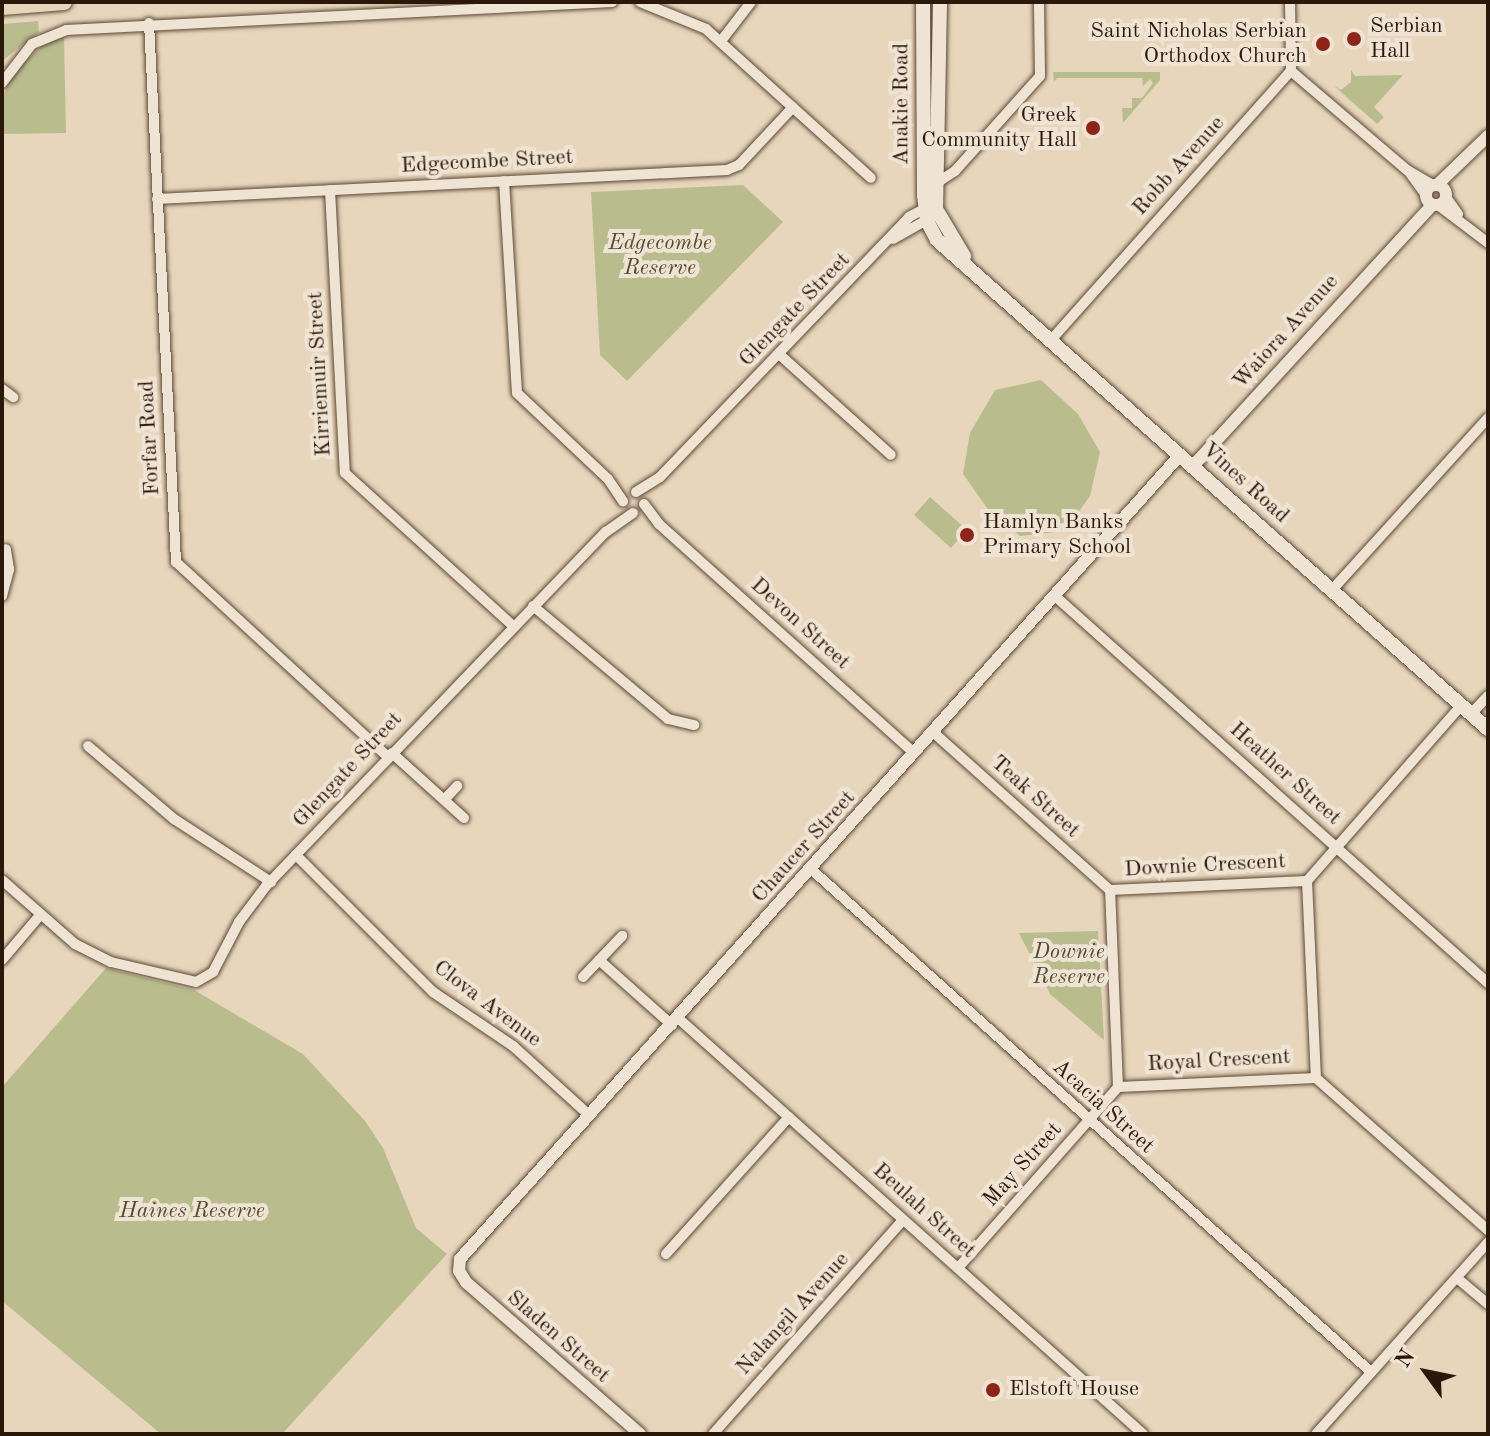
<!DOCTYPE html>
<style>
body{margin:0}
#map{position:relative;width:1490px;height:1436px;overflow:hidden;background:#e7d6bc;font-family:"Old Standard TT",serif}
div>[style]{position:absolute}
.green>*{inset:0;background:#b9bd8e}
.roads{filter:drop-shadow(0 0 2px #5b4836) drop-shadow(0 0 2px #5b4836)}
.minor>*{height:10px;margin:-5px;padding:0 5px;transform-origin:5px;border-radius:5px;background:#efe4d3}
.tertiary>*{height:12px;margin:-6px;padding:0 6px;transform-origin:6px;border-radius:6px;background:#efe4d3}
.tertiary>.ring{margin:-6px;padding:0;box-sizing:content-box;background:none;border:12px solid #efe4d3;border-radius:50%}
.secondary>*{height:14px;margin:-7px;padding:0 7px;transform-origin:7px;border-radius:7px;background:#efe4d3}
.trunk>*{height:16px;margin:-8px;padding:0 8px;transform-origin:8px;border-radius:8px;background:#e7d6bc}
.dots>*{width:22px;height:22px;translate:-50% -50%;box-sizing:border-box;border:4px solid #efe4d3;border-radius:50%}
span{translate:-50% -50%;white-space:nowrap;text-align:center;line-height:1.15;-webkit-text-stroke:8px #efe4d3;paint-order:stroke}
.poi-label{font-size:22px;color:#2c1809}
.left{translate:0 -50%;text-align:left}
.right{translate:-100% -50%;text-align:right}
.street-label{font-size:22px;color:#2c1809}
.park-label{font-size:22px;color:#564a31;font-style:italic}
.frame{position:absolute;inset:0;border:4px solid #2c1809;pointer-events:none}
.north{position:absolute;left:1386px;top:1332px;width:80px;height:80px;-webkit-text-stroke:6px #efe4d3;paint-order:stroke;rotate:303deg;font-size:22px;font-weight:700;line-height:32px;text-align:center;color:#2c1809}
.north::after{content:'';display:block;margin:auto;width:28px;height:36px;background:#2c1809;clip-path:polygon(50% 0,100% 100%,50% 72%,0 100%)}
</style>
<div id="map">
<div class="green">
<i style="clip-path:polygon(38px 21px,39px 32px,2px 61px,2px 24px)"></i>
<i style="clip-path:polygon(64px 37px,66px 133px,2px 134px,2px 97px,14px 73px,44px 44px)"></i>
<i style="clip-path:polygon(1351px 70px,1355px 76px,1403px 75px,1374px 107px,1384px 117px,1377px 124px,1334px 86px,1341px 90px,1351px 82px)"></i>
<i style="clip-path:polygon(1053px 72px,1160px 72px,1160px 80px,1123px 123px,1122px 108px,1132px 108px,1132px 98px,1142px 98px,1153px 83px,1150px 79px,1143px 86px,1142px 78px,1057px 78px,1054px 82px)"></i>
<i style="clip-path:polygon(743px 185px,783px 222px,627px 381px,600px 355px,591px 192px)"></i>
<i style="clip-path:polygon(1041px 380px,1078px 414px,1100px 452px,1090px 496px,1065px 531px,1020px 536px,987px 508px,963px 474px,970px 433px,995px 390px)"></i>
<i style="clip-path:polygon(930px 497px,967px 530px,951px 548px,914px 515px)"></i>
<i style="clip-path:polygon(1098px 931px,1104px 1040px,1050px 994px,1019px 933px)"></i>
<i style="clip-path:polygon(106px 968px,194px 990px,303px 1054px,365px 1121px,383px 1148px,416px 1228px,447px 1254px,282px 1434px,161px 1434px,2px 1301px,2px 1087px)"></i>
</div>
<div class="roads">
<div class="minor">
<i style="left:640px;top:2px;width:71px;rotate:22.2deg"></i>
<i style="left:706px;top:29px;width:222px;rotate:42.1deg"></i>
<i style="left:149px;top:23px;width:540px;rotate:87.13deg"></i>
<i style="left:176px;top:562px;width:288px;rotate:42.6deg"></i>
<i style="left:721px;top:41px;width:49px;rotate:-52.4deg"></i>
<i style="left:1291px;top:71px;width:153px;rotate:40.5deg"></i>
<i style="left:1407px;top:170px;width:30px;rotate:30deg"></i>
<i style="left:2px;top:83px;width:49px;rotate:-52.4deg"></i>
<i style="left:32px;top:44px;width:37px;rotate:-22deg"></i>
<i style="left:66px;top:30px;width:547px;rotate:-2.94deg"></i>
<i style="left:1410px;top:173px;width:26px;rotate:54deg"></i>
<i style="left:504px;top:181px;width:212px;rotate:86.5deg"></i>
<i style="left:517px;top:393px;width:125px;rotate:43.4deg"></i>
<i style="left:608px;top:479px;width:27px;rotate:56deg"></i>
<i style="left:935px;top:184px;width:24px;rotate:-33deg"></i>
<i style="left:955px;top:171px;width:127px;rotate:-48.2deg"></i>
<i style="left:1040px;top:76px;width:74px;rotate:-90.8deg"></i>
<i style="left:330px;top:190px;width:283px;rotate:87deg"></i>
<i style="left:345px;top:473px;width:227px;rotate:42.3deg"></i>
<i style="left:1446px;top:197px;width:21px;rotate:55deg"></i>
<i style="left:157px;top:199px;width:571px;rotate:-2.91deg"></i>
<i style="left:727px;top:170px;width:13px;rotate:-23deg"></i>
<i style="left:739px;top:165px;width:79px;rotate:-47deg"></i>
<i style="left:1438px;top:205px;width:63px;rotate:37.2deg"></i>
<i style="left:893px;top:239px;width:45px;rotate:-29.4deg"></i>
<i style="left:1051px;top:340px;width:361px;rotate:-48.3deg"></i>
<i style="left:1291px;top:71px;width:69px;rotate:-90.8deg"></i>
<i style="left:780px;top:355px;width:149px;rotate:42deg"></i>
<i style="left:2px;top:389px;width:14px;rotate:36deg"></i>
<i style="left:636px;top:492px;width:28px;rotate:-32deg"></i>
<i style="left:660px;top:477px;width:360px;rotate:-46.2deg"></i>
<i style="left:909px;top:217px;width:24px;rotate:-28deg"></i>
<i style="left:644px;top:504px;width:25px;rotate:53deg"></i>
<i style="left:659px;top:524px;width:343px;rotate:41.9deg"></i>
<i style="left:1332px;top:590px;width:232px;rotate:-47.8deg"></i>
<i style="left:2px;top:596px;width:28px;rotate:-75deg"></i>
<i style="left:9px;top:569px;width:20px;rotate:-99deg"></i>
<i style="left:1055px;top:596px;width:581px;rotate:41.79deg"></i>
<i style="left:533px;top:606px;width:176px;rotate:39.9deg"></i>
<i style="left:668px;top:719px;width:27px;rotate:13deg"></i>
<i style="left:1471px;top:714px;width:25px;rotate:-47deg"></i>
<i style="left:933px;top:732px;width:237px;rotate:41.8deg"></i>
<i style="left:88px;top:746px;width:113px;rotate:40.3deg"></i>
<i style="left:174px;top:819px;width:116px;rotate:33deg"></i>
<i style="left:392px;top:753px;width:97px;rotate:42.1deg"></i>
<i style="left:445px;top:799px;width:18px;rotate:-47deg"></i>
<i style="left:296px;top:855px;width:194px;rotate:45deg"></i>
<i style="left:433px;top:992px;width:97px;rotate:34deg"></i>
<i style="left:513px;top:1046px;width:103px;rotate:42.2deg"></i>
<i style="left:811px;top:869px;width:753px;rotate:41.93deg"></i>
<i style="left:2px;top:880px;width:97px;rotate:41.2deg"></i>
<i style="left:75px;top:944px;width:40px;rotate:26.6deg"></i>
<i style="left:111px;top:962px;width:87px;rotate:13.2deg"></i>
<i style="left:196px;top:982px;width:20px;rotate:-30deg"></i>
<i style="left:213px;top:972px;width:56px;rotate:-62.5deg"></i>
<i style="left:239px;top:922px;width:45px;rotate:-53.1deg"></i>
<i style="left:266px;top:886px;width:491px;rotate:-46.2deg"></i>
<i style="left:606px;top:532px;width:33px;rotate:-35deg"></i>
<i style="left:1307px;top:881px;width:233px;rotate:-48.7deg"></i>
<i style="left:1307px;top:881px;width:197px;rotate:87.4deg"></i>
<i style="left:1110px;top:890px;width:197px;rotate:-2.6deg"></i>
<i style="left:2px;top:960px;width:60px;rotate:-49.7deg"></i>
<i style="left:599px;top:960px;width:98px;rotate:41.7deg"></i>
<i style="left:583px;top:977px;width:57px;rotate:-46.4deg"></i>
<i style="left:678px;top:1018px;width:624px;rotate:41.82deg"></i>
<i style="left:1316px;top:1078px;width:230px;rotate:41.5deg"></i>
<i style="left:1118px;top:1087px;width:198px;rotate:-2.6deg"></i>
<i style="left:666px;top:1254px;width:184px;rotate:-48.1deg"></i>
<i style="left:958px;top:1268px;width:242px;rotate:-48.5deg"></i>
<i style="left:1118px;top:1087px;width:197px;rotate:-92.3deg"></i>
<i style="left:1457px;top:1278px;width:40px;rotate:40deg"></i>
<i style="left:713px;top:1434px;width:286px;rotate:-48.4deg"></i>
<i style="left:1316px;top:1434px;width:258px;rotate:-48.1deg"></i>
</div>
<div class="tertiary">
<i class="ring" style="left:1426px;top:185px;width:8px;height:8px"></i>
<i style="left:1437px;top:185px;width:71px;rotate:-43.9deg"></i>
<i style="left:1193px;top:466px;width:354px;rotate:-47.5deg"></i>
<i style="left:640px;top:1434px;width:231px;rotate:-138.9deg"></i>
<i style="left:466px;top:1282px;width:13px;rotate:-122deg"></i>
<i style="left:459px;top:1271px;width:12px;rotate:-85deg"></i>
<i style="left:460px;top:1259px;width:1079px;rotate:-48.15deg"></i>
</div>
<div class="secondary">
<i style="left:923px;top:2px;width:193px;rotate:89.7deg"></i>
<i style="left:924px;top:195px;width:26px;rotate:83deg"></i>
<i style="left:927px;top:221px;width:21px;rotate:62deg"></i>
<i style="left:937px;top:240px;width:737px;rotate:41.59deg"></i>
<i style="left:940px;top:2px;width:207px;rotate:91.1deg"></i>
<i style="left:936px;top:209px;width:55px;rotate:59.2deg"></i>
</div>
<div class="trunk">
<i style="left:2px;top:7px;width:62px;rotate:-4.6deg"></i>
</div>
</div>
<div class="dots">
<i style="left:1354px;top:39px;background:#8f2418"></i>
<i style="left:1323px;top:44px;background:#8f2418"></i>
<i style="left:1093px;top:128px;background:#8f2418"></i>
<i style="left:967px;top:535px;background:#8f2418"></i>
<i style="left:993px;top:1390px;background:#8f2418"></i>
</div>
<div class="poi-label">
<span class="left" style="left:1370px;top:39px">Serbian<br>Hall</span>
<span class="right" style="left:1307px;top:44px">Saint Nicholas Serbian<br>Orthodox Church</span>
<span class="right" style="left:1077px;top:128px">Greek<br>Community Hall</span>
<span class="left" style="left:983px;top:535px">Hamlyn Banks<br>Primary School</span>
<span class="left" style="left:1009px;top:1390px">Elstoft House</span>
</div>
<div class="street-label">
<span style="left:902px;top:104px;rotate:-90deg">Anakie Road</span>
<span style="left:487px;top:162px;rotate:-3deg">Edgecombe Street</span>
<span style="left:1179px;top:166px;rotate:-48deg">Robb Avenue</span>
<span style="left:795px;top:310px;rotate:-46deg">Glengate Street</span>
<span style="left:1286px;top:332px;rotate:-48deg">Waiora Avenue</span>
<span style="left:320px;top:374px;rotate:-93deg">Kirriemuir Street</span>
<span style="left:150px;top:438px;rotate:-93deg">Forfar Road</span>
<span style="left:1245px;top:483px;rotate:42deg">Vines Road</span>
<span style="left:800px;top:624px;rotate:42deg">Devon Street</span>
<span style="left:348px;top:770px;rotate:-47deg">Glengate Street</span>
<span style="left:1285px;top:774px;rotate:42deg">Heather Street</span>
<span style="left:1035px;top:797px;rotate:42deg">Teak Street</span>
<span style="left:804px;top:847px;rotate:-48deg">Chaucer Street</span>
<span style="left:1205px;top:866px;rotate:-3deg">Downie Crescent</span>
<span style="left:487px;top:1004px;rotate:37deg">Clova Avenue</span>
<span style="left:1219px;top:1061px;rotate:-3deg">Royal Crescent</span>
<span style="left:1103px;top:1107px;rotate:42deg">Acacia Street</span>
<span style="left:1023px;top:1165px;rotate:-48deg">May Street</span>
<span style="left:924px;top:1211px;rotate:42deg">Beulah Street</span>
<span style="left:793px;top:1314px;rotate:-48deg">Nalangil Avenue</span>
<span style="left:558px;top:1337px;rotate:41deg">Sladen Street</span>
</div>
<div class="park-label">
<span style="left:660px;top:256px">Edgecombe<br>Reserve</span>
<span style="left:1069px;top:965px">Downie<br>Reserve</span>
<span style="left:192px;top:1212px">Haines Reserve</span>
</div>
<div class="frame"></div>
<div class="north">N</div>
</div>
